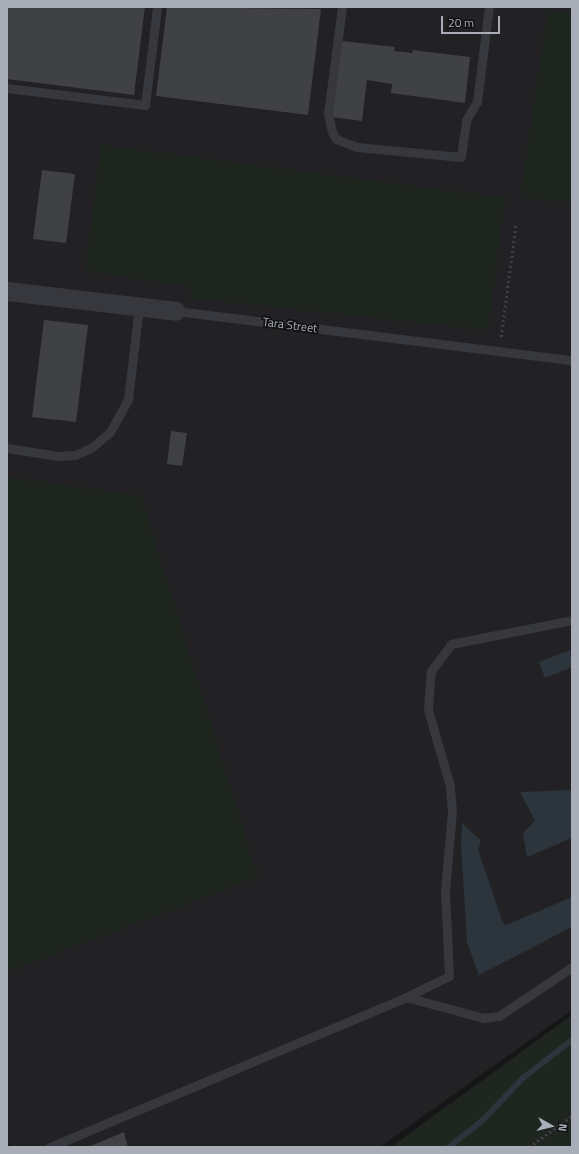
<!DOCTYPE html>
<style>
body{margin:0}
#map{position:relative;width:579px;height:1154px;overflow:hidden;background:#161618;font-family:"Titillium Web",sans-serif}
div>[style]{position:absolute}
.built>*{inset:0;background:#222225}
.green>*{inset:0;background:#1e261f}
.water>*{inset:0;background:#2c353c}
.stream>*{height:6px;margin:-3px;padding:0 3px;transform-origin:3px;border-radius:3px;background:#2c353c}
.building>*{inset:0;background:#404145}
.path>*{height:2.5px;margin-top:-1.25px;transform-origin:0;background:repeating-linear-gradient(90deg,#3d3f44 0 2px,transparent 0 5px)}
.service>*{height:9px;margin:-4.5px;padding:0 4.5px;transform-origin:4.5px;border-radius:4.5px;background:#37383d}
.minor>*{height:19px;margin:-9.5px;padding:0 9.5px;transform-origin:9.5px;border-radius:9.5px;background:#37383d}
span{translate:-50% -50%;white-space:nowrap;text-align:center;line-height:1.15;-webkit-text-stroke:3.5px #111113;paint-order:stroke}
.street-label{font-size:12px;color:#a8adb8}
.frame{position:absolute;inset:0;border:8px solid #a8adb8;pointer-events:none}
.north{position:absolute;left:531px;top:1106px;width:40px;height:40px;-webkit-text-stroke:3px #111113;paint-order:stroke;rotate:98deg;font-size:11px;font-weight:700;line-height:16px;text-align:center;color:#a8adb8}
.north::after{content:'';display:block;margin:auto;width:14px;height:18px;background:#a8adb8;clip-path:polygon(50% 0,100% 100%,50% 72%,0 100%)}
.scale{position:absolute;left:441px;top:16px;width:59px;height:18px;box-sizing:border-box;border:2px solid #a8adb8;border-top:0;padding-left:5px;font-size:12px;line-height:14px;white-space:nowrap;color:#a8adb8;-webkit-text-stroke:3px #111113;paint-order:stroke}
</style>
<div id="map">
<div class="built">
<i style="clip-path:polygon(7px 7px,572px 7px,572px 1010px,380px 1147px,10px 1147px,7px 1137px)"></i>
</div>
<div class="green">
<i style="clip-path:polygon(548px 10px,572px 13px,572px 203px,520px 197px)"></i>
<i style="clip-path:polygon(101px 145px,505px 198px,488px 330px,190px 298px,191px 287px,85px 271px)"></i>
<i style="clip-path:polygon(7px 477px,141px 496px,258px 877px,7px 972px)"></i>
<i style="clip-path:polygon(572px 1015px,572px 1147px,391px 1147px,447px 1106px)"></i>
</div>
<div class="water">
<i style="clip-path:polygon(570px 650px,572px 667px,545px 678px,539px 662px)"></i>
<i style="clip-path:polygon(572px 790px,572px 838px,527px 857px,523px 833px,535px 821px,520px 792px)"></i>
<i style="clip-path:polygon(462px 823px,481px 841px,478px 850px,503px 923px,506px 925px,572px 897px,572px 927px,479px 975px,467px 943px,461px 846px)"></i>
</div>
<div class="stream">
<i style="left:449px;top:1147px;width:43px;rotate:-38.5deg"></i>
<i style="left:483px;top:1120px;width:58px;rotate:-46.4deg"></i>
<i style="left:523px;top:1078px;width:62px;rotate:-37.8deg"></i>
</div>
<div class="building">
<i style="clip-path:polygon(7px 7px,145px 7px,134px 95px,7px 79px)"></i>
<i style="clip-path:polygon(167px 7px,321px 9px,308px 115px,156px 96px)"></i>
<i style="clip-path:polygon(342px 41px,395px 47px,394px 51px,412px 53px,413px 50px,470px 57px,465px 103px,391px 93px,392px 84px,367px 80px,362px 121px,332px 117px)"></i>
<i style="clip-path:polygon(42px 170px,75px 174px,66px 243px,33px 239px)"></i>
<i style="clip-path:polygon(44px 320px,88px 325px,76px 422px,32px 417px)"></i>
<i style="clip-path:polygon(171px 431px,187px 433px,182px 466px,167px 464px)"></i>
<i style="clip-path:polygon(124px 1132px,128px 1147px,88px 1147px)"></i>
</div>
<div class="path">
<i style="left:501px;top:337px;width:115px;rotate:-82.5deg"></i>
<i style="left:529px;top:1147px;width:53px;rotate:-35.8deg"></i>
</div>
<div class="service">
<i style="left:342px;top:7px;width:107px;rotate:97.5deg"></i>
<i style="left:328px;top:113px;width:19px;rotate:78deg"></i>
<i style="left:332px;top:132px;width:8px;rotate:60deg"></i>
<i style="left:336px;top:139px;width:22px;rotate:21deg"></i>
<i style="left:357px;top:147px;width:104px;rotate:5.5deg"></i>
<i style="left:461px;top:157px;width:37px;rotate:-82deg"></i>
<i style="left:466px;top:120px;width:21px;rotate:-59deg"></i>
<i style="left:477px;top:102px;width:96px;rotate:-82.8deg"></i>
<i style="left:7px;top:88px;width:139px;rotate:7deg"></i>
<i style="left:145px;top:105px;width:99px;rotate:-83deg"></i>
<i style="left:176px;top:311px;width:399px;rotate:7.1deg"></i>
<i style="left:7px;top:448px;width:52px;rotate:8.9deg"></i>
<i style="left:58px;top:456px;width:17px;rotate:-3deg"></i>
<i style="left:75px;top:455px;width:17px;rotate:-24deg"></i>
<i style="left:91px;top:448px;width:25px;rotate:-40deg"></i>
<i style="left:110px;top:432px;width:37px;rotate:-61deg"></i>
<i style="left:128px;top:400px;width:94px;rotate:-83.3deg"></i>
<i style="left:406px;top:997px;width:81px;rotate:15.1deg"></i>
<i style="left:484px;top:1018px;width:15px;rotate:-8deg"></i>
<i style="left:499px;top:1016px;width:88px;rotate:-33.9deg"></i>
<i style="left:50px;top:1147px;width:386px;rotate:-22.8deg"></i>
<i style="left:406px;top:997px;width:48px;rotate:-26deg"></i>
<i style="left:449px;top:976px;width:85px;rotate:-92.7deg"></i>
<i style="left:445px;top:891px;width:80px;rotate:-85deg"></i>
<i style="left:452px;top:811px;width:25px;rotate:-95deg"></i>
<i style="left:450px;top:786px;width:79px;rotate:-106.1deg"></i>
<i style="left:428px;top:710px;width:39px;rotate:-86deg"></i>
<i style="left:431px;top:671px;width:34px;rotate:-53deg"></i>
<i style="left:451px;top:644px;width:123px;rotate:-11.2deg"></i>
</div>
<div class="minor">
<i style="left:7px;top:291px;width:170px;rotate:6.7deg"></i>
</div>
<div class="street-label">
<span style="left:290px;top:325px;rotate:7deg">Tara Street</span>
</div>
<div class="frame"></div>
<div class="north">N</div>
<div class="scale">20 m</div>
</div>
